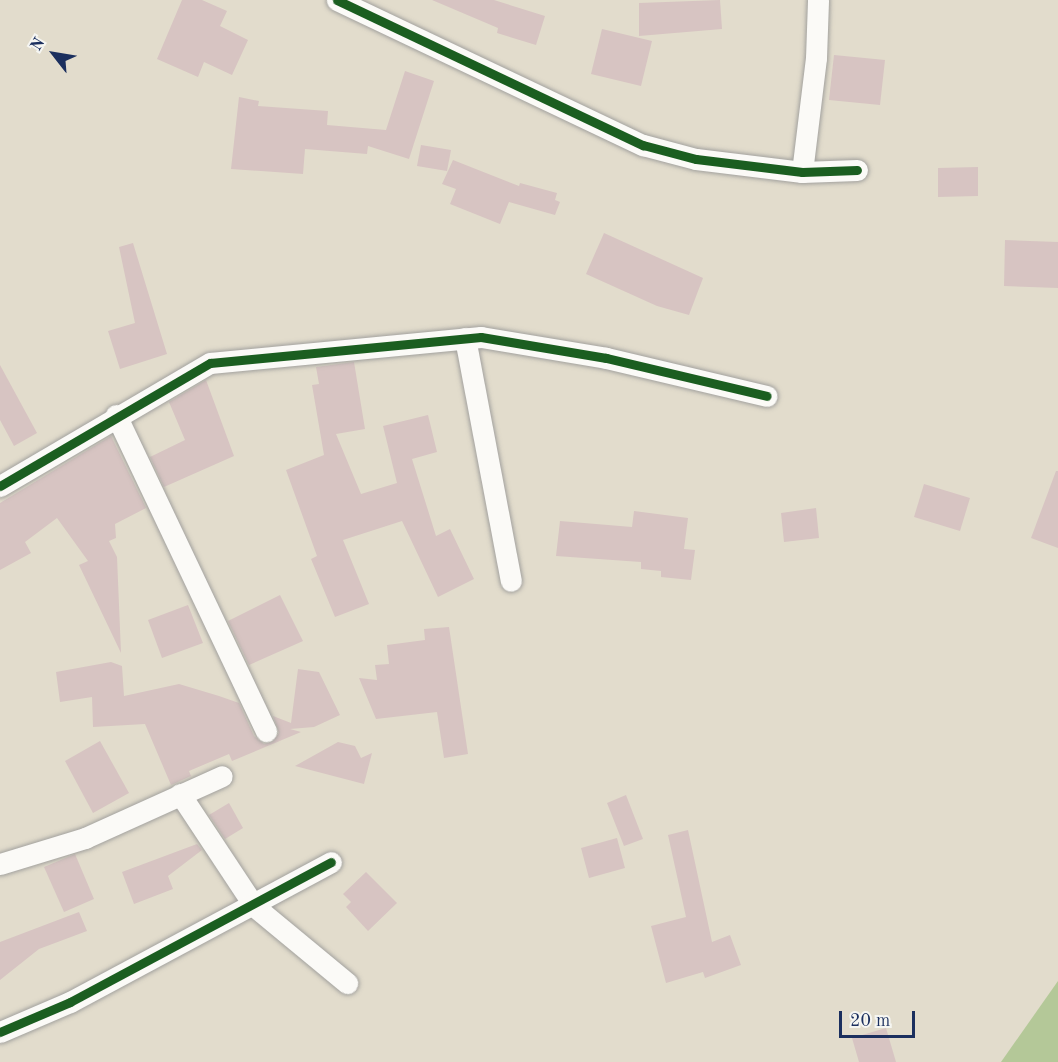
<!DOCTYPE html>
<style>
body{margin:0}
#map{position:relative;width:1058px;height:1062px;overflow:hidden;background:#e2dccc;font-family:"Old Standard TT",serif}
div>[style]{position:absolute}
.forest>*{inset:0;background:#b4c898}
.building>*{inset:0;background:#d7c4c2}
.roads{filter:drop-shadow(0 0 2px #a2a19e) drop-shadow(0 0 2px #a2a19e)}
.minor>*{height:21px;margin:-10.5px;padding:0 10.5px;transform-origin:10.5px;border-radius:10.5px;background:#fbfaf7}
.cycleway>*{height:9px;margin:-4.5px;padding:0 4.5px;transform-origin:4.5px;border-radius:4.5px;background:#1b5e20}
span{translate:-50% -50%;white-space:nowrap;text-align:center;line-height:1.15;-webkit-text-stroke:6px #f6f6f2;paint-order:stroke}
.north{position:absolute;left:24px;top:24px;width:60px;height:60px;-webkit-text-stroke:4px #f6f6f2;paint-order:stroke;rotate:301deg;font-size:16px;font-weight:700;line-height:24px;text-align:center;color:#1b2f5e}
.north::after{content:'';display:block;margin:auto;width:21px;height:27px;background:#1b2f5e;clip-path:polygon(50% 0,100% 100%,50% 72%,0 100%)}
.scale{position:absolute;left:839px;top:1011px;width:76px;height:27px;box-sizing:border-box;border:3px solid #1b2f5e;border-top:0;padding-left:8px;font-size:18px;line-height:21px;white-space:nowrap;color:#1b2f5e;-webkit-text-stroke:4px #f6f6f2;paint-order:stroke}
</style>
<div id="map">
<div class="forest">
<i style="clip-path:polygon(1058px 981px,1058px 1062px,1001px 1062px)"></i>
</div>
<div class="building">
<i style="clip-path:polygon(182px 0,202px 0,227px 11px,220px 26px,248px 40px,232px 75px,204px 62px,198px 77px,157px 59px)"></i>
<i style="clip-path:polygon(432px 0,494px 0,545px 16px,536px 45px,497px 33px,498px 28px)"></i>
<i style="clip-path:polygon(720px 0,722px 29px,639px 36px,639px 3px)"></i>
<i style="clip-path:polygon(602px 29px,652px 41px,641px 86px,591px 74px)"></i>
<i style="clip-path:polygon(834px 55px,885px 60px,880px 105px,829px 100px)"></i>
<i style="clip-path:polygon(405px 71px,434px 81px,409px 159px,368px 146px,367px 154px,305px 149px,303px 174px,231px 169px,239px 97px,259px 101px,258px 106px,328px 111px,327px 125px,386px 130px)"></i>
<i style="clip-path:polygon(421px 145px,451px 150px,447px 171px,417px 166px)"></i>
<i style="clip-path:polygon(453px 160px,519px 186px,520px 183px,557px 193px,555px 200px,560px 202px,555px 215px,509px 202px,500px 224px,450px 204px,456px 189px,442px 184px)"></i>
<i style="clip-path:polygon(978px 167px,978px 196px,938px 197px,938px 168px)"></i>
<i style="clip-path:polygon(604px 233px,703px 278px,689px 315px,657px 306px,586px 274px)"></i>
<i style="clip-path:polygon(1005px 240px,1058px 242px,1058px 288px,1004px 286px)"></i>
<i style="clip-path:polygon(133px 243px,167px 354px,120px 369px,108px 331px,135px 323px,119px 247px)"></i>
<i style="clip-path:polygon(354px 362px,365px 429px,336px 434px,361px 494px,397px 483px,383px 426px,428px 415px,437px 452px,412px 459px,436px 536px,450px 529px,474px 579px,438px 597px,402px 521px,343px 540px,369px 604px,335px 617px,311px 559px,317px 556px,286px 470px,324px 455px,312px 385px,319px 384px,316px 367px)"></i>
<i style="clip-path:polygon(0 365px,37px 433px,14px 446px,0 420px)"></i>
<i style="clip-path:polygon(206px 380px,234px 456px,164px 487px,150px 457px,185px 440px,169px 402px)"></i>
<i style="clip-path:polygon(111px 436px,146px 508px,115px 524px,116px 538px,109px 541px,117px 557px,121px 653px,79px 565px,88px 561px,57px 518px,25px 542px,31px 553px,0 570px,0 503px)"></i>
<i style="clip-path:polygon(1056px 471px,1058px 471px,1058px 548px,1031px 538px)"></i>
<i style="clip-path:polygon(924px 484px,970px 498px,960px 531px,914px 517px)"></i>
<i style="clip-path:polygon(816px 508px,819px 538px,784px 542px,781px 513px)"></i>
<i style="clip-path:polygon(634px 511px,688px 518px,684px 549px,695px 550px,691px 580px,661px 577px,661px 571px,641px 569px,641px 562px,556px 556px,560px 521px,632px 527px)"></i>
<i style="clip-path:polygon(280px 595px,303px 641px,249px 665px,228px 621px)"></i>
<i style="clip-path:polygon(188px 605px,203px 643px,162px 658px,148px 620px)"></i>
<i style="clip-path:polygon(449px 627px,468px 754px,444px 758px,437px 712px,376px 719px,359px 678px,377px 680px,375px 665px,389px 664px,387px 645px,425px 640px,424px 629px)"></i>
<i style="clip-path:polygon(111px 662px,122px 666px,124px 696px,179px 684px,219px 696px,239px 703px,254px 736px,264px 744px,272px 742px,279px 733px,273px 716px,291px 723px,298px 669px,319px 672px,340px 715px,314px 727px,290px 729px,301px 732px,232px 761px,229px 754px,189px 771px,191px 776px,171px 785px,145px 724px,93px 727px,92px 697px,60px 702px,56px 672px)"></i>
<i style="clip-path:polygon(100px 741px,129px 793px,93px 813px,65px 761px)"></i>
<i style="clip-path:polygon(338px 742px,355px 746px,361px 758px,372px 753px,364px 784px,295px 766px)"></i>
<i style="clip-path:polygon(626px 795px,643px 839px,624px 846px,607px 803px)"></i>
<i style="clip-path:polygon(229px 803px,243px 828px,225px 839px,209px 815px)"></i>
<i style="clip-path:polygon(688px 830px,712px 942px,730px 935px,741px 965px,705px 978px,703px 972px,666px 983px,651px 926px,686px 917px,668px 835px)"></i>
<i style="clip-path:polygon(617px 838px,625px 868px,589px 878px,581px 848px)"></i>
<i style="clip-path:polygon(197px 844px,202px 850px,168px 876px,173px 889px,134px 904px,122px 872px)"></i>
<i style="clip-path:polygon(75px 854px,94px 899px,64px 912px,44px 867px)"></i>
<i style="clip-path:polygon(366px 872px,397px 903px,368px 931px,346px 907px,351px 902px,343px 894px)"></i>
<i style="clip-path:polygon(79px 912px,87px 931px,39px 949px,0 980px,0 942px)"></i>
<i style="clip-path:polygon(886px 1028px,896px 1062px,859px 1062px,852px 1038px)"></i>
</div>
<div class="roads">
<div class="minor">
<i style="left:337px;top:0;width:339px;rotate:25.4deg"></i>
<i style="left:643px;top:145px;width:55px;rotate:14.8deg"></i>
<i style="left:696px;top:159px;width:107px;rotate:7deg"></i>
<i style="left:802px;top:172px;width:55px;rotate:-2.1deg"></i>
<i style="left:802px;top:172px;width:115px;rotate:-83deg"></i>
<i style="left:816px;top:58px;width:58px;rotate:-88deg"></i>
<i style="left:465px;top:338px;width:247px;rotate:79.3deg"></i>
<i style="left:116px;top:415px;width:350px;rotate:64.6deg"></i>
<i style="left:0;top:486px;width:243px;rotate:-30.4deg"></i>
<i style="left:210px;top:363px;width:272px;rotate:-5.5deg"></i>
<i style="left:481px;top:337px;width:127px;rotate:9.5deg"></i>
<i style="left:606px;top:358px;width:165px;rotate:13.3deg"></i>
<i style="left:180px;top:794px;width:134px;rotate:56.5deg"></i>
<i style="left:254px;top:906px;width:121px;rotate:39.6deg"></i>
<i style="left:0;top:864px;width:89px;rotate:-17deg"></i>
<i style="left:85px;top:838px;width:150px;rotate:-24.3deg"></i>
<i style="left:0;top:1032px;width:76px;rotate:-23.2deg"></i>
<i style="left:70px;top:1002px;width:296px;rotate:-28.2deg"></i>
</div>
</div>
<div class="cycleway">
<i style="left:337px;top:0;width:339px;rotate:25.4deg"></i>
<i style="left:643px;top:145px;width:55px;rotate:14.8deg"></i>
<i style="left:696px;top:159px;width:107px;rotate:7deg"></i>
<i style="left:802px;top:172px;width:55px;rotate:-2.1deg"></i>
<i style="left:0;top:486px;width:243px;rotate:-30.4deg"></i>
<i style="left:210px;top:363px;width:272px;rotate:-5.5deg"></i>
<i style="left:481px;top:337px;width:127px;rotate:9.5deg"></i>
<i style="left:606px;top:358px;width:165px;rotate:13.3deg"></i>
<i style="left:0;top:1032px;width:76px;rotate:-23.2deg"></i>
<i style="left:70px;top:1002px;width:296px;rotate:-28.2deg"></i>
</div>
<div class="north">N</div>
<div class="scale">20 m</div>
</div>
